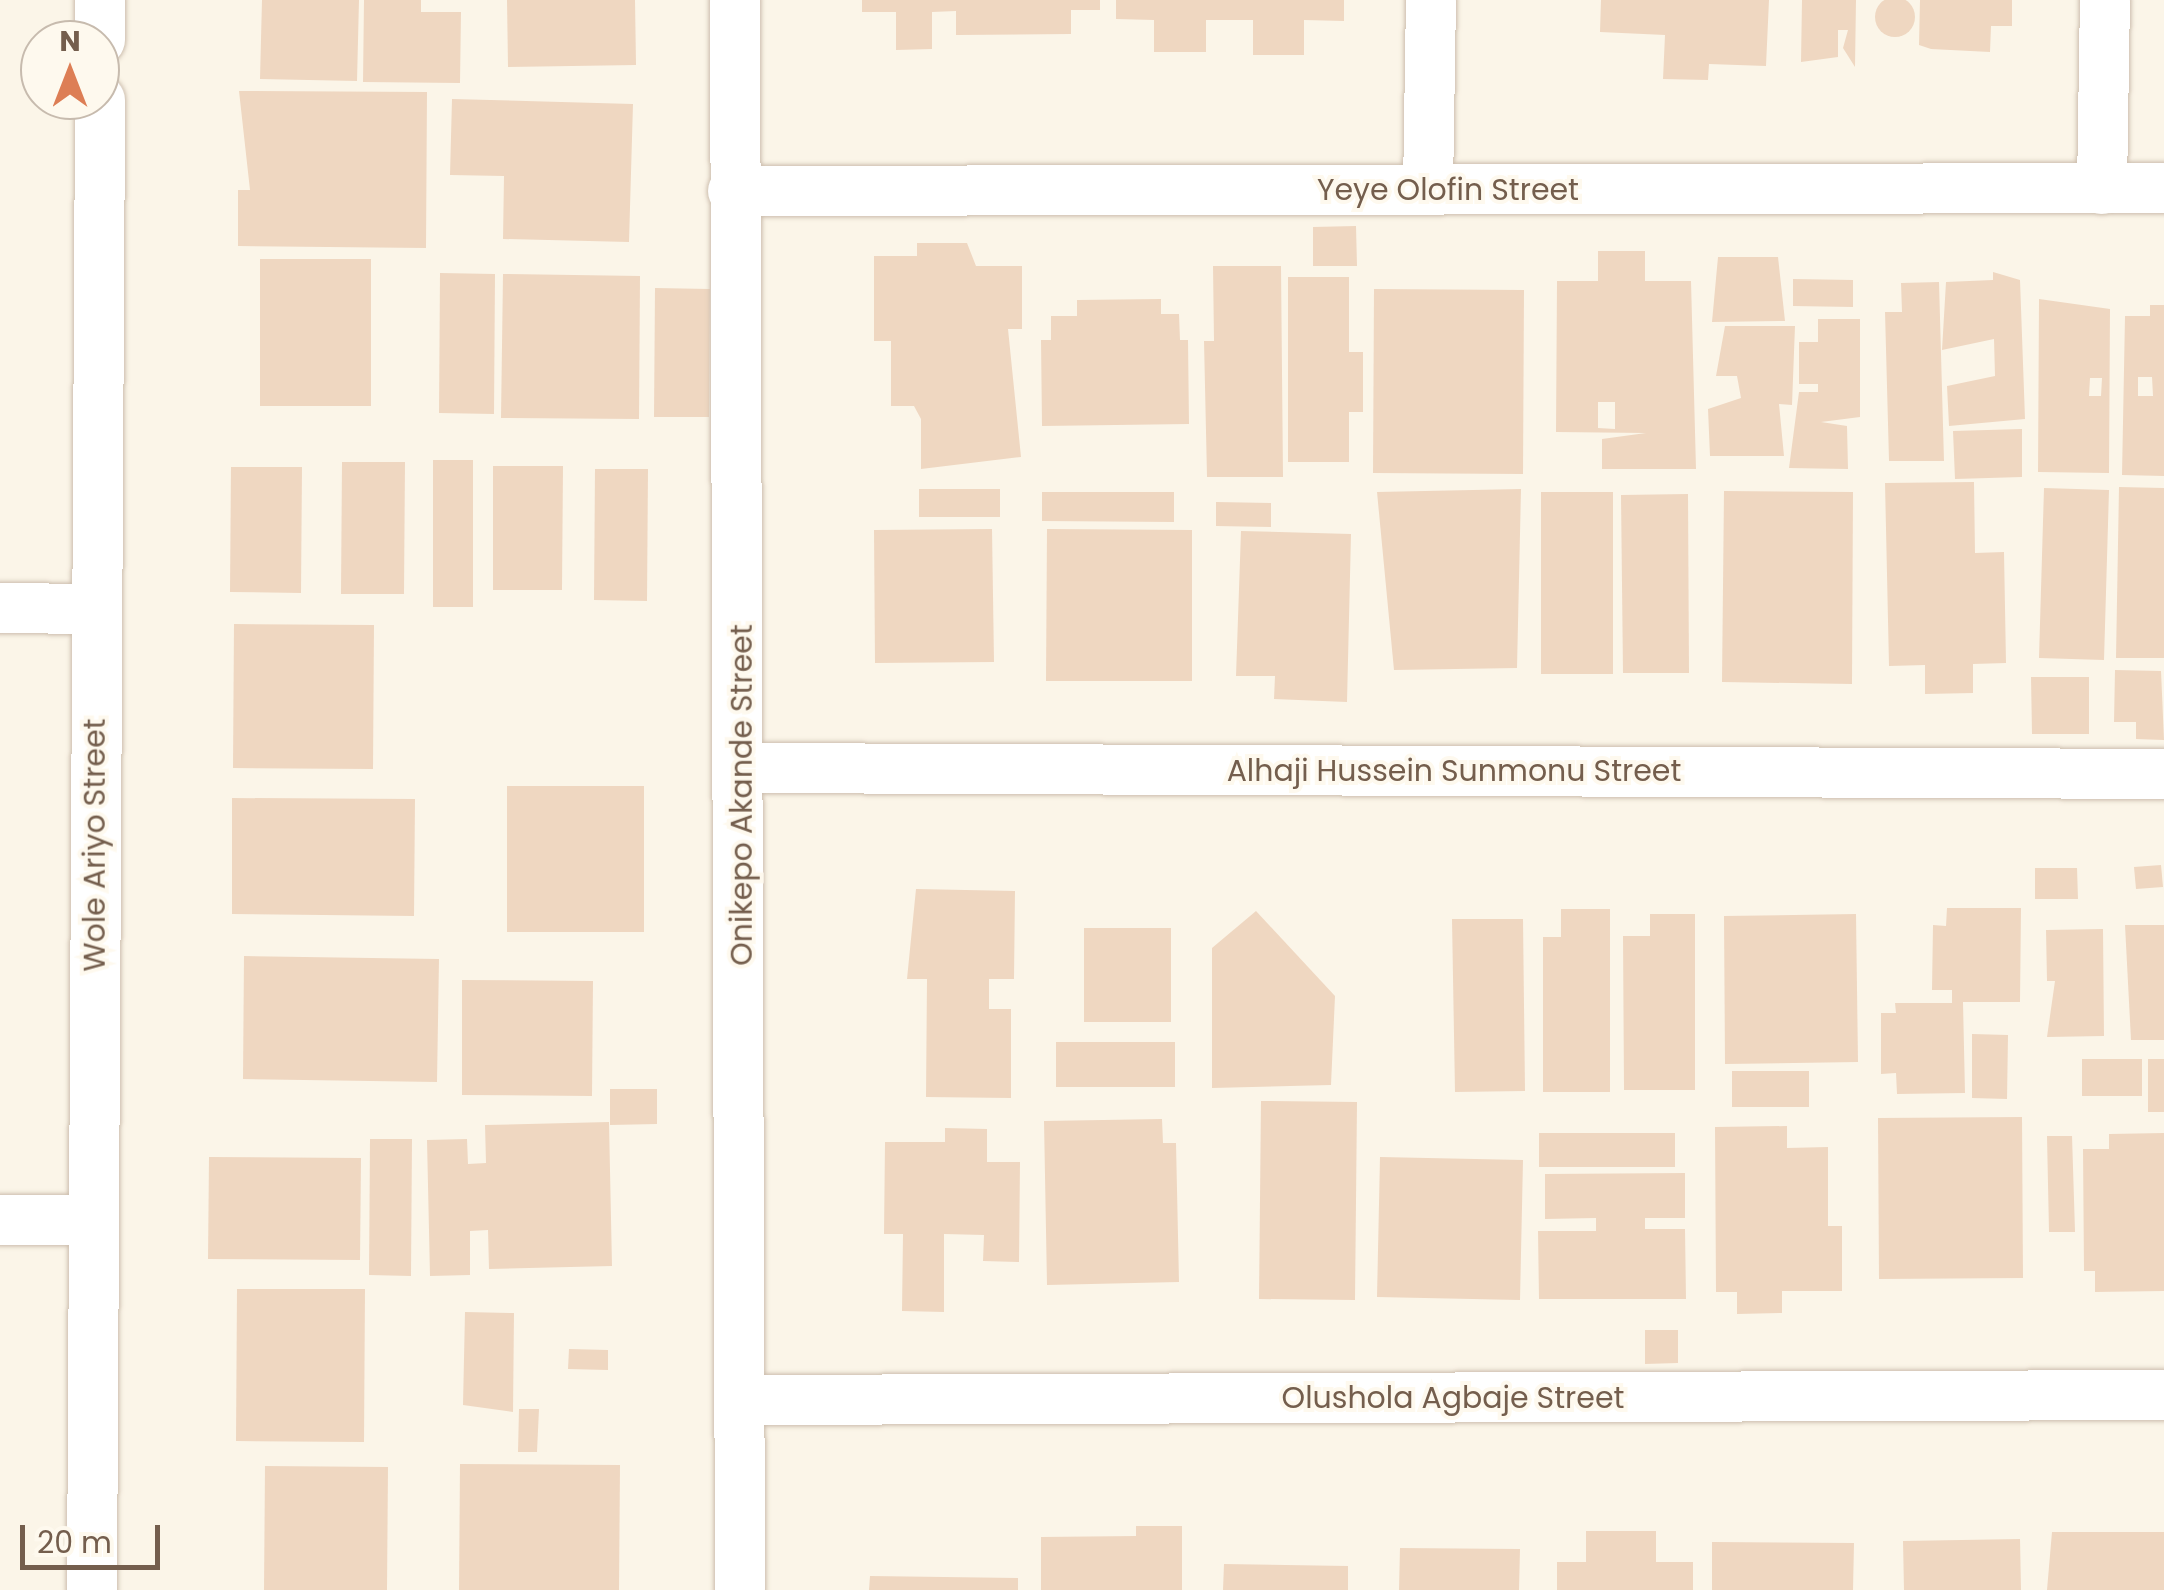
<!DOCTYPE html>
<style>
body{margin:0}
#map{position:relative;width:2164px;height:1590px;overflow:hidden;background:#fbf5e8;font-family:Poppins,sans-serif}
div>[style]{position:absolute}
.building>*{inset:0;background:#efd7c1}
.round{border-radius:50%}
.roads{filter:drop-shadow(0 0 2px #cdbeae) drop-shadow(0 0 2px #cdbeae)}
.minor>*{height:50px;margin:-25px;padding:0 25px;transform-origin:25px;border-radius:25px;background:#fff}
span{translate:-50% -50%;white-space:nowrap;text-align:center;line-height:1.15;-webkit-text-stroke:8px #fef9ee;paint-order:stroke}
.street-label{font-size:30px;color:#745e4d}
.north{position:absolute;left:20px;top:20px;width:100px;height:100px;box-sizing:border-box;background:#fef9ee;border:2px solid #c7bbae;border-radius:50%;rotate:0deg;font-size:28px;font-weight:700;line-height:40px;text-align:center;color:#745e4d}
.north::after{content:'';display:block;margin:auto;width:35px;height:45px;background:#dd7e55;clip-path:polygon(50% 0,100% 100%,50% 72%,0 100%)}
.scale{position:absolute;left:20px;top:1525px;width:140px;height:45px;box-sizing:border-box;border:5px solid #745e4d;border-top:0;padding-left:12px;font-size:30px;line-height:35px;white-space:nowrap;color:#745e4d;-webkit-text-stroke:8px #fef9ee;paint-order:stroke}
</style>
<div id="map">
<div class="building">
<i class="round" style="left:1875px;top:-3px;width:40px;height:40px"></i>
<i style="clip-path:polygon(262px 0,359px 0,357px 81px,260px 79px)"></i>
<i style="clip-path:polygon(364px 0,421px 0,421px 12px,461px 12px,460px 83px,363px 82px)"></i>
<i style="clip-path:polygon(507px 0,635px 0,636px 65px,508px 67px)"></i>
<i style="clip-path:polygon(862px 0,1100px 0,1100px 10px,1071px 10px,1071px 34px,956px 35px,956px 11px,932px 12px,932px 49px,896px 50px,896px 12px,862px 12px)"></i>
<i style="clip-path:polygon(1116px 0,1344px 0,1344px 21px,1304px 20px,1304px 55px,1253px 55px,1253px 20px,1206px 20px,1206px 52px,1154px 52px,1154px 20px,1116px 19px)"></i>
<i style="clip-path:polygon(1601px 0,1769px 0,1766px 66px,1709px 64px,1708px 80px,1663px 79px,1665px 35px,1600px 32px)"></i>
<i style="clip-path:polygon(1802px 0,1856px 0,1855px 67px,1843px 48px,1848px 30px,1838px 30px,1838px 57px,1801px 62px)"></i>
<i style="clip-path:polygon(1920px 0,2012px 0,2012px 26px,1991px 26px,1990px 52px,1931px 49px,1919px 45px)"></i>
<i style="clip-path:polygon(239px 91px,427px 92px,426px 248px,238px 246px,238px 190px,250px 190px)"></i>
<i style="clip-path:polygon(452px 99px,633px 104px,629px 242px,503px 239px,504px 176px,450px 175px)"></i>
<i style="clip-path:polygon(1356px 226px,1357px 266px,1313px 266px,1313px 227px)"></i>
<i style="clip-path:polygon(917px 243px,967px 243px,976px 266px,1022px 266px,1022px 329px,1008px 329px,1021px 457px,921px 469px,921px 419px,914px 406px,891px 406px,891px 341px,874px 341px,874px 256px,917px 256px)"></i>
<i style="clip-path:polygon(evenodd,1598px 251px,1645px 251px,1645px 281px,1691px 281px,1696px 469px,1602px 469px,1602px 439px,1646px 433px,1556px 432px,1557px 281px,1598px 281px,1598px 251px,1598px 402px,1615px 402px,1615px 429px,1598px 428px,1598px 402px)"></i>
<i style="clip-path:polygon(1718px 257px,1778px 257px,1785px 321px,1712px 322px)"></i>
<i style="clip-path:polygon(260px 259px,371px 259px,371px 406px,260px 406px)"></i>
<i style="clip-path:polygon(1213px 266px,1281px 266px,1283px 477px,1207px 477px,1204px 341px,1214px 341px)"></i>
<i style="clip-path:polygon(1993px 272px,2020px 280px,2025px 419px,1949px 426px,1947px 386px,1995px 376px,1994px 339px,1942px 350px,1946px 282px,1993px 280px)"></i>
<i style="clip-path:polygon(440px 273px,495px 274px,494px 414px,439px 413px)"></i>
<i style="clip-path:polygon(503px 274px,640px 276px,639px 419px,501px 418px)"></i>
<i style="clip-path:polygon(1288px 277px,1349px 277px,1349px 352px,1363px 352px,1363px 412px,1349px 412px,1349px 462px,1288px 462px)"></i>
<i style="clip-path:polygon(1793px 279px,1853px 280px,1853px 307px,1793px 306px)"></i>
<i style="clip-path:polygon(1939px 282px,1944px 461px,1889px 461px,1885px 312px,1902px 312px,1901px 283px)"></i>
<i style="clip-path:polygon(655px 288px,710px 289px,709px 417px,654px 417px)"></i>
<i style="clip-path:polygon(1374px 289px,1524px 290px,1523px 474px,1373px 473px)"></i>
<i style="clip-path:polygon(1161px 299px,1161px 314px,1179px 314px,1180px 340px,1188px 340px,1189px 424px,1042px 426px,1041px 340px,1051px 340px,1051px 316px,1077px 316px,1077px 300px)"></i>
<i style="clip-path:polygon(evenodd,2039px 299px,2110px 309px,2109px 473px,2038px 472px,2039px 299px,2090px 378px,2102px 378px,2101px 396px,2089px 396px,2090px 378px)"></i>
<i style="clip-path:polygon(evenodd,2150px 305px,2164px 305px,2164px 476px,2122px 475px,2125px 316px,2150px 316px,2150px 305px,2138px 377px,2152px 377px,2153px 396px,2138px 396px,2138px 377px)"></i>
<i style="clip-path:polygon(1818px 319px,1860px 319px,1860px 417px,1821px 422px,1847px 426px,1848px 469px,1789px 468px,1799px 392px,1818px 392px,1818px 384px,1799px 384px,1799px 342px,1818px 342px)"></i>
<i style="clip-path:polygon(1725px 326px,1795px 326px,1792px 405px,1779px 404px,1784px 456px,1710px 456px,1708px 409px,1741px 398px,1737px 376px,1716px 376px)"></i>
<i style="clip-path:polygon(2022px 429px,2022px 477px,1955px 479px,1953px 431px)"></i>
<i style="clip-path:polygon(433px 460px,473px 460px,473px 607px,433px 607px)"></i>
<i style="clip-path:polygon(342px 462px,405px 462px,404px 594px,341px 594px)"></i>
<i style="clip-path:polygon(493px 466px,563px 466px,562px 590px,493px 590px)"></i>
<i style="clip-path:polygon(231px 467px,302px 467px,301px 593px,230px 592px)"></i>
<i style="clip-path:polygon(595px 469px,648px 469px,647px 601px,594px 600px)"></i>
<i style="clip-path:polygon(1974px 482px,1975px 553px,2004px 552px,2006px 663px,1973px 664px,1973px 693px,1925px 694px,1925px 665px,1889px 666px,1885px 483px)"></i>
<i style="clip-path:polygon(2119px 487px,2164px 488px,2164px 658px,2116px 658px)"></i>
<i style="clip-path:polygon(2044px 488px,2109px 490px,2104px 660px,2039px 658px)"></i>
<i style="clip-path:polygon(919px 489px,1000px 489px,1000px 517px,919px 517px)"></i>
<i style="clip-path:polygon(1521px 489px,1517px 668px,1394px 670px,1377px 492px)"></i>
<i style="clip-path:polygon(1724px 491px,1853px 492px,1852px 684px,1722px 682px)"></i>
<i style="clip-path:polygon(1042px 492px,1174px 492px,1174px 522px,1042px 521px)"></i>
<i style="clip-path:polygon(1541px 492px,1613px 492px,1613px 674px,1541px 674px)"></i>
<i style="clip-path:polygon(1688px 494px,1689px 673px,1623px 673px,1621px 495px)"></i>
<i style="clip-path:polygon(1216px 502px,1271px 503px,1271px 527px,1216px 526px)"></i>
<i style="clip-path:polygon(992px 529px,994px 662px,875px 663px,874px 530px)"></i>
<i style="clip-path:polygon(1047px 529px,1192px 530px,1192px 681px,1046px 681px)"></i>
<i style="clip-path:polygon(1241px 531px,1351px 534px,1347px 702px,1274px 699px,1275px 676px,1236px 676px)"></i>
<i style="clip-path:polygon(234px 624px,374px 625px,373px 769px,233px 768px)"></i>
<i style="clip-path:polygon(2115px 670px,2161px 671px,2164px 740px,2136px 739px,2136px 722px,2114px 722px)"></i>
<i style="clip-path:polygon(2031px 677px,2089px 677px,2089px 734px,2032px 734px)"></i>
<i style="clip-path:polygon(507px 786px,644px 786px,644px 932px,507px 932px)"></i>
<i style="clip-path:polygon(232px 798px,415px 799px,414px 916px,232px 914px)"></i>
<i style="clip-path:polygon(2161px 865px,2163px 887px,2136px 889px,2134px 867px)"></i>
<i style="clip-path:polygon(2035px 868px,2077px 868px,2078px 899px,2035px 899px)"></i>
<i style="clip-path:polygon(916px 889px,1015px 891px,1014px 979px,989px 979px,989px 1009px,1011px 1009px,1011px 1098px,926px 1097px,927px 979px,907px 979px)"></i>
<i style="clip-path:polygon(1947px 908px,2021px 908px,2020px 1002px,1963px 1002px,1965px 1093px,1897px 1094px,1896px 1073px,1881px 1074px,1881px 1013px,1896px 1013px,1895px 1003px,1952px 1003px,1952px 990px,1932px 990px,1933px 925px,1946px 926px)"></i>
<i style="clip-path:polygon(1561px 909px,1610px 909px,1610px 1092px,1543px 1092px,1543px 937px,1561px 937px)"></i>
<i style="clip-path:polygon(1256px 911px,1335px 996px,1331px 1085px,1212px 1088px,1212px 948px)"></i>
<i style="clip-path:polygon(1650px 914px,1695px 914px,1695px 1090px,1624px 1090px,1623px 936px,1650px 936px)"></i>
<i style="clip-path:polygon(1856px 914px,1858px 1062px,1725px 1064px,1724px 916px)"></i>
<i style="clip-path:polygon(1452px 919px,1523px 919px,1525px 1091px,1455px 1092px)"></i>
<i style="clip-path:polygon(2125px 925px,2164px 925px,2164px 1040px,2131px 1040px)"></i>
<i style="clip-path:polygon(1084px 928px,1171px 928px,1171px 1022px,1084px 1022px)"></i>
<i style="clip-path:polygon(2103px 929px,2104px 1036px,2047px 1037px,2055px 981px,2047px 981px,2046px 930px)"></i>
<i style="clip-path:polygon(244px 956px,439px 959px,437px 1082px,243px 1079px)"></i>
<i style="clip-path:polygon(462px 980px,593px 981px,592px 1096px,462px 1095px)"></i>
<i style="clip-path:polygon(1972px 1034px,2008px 1035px,2007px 1099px,1972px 1098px)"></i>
<i style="clip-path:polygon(1056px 1042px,1175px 1042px,1175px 1087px,1056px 1087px)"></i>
<i style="clip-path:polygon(2082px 1059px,2142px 1059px,2142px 1096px,2082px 1096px)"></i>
<i style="clip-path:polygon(2148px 1059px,2164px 1059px,2164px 1112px,2148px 1112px)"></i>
<i style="clip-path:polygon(1732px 1071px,1809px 1071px,1809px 1107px,1732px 1107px)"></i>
<i style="clip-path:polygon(610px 1089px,657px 1089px,657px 1124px,610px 1125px)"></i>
<i style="clip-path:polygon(1261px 1101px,1357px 1102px,1355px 1300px,1259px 1299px)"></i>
<i style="clip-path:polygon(2022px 1117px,2023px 1278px,1879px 1279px,1878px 1118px)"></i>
<i style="clip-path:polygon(1162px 1119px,1163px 1143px,1176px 1143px,1179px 1282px,1047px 1285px,1044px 1121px)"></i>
<i style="clip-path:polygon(609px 1122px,612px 1266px,489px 1269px,488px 1230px,470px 1231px,470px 1275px,430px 1276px,427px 1140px,467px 1139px,468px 1164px,486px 1163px,485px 1125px)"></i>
<i style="clip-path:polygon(1787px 1126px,1787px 1148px,1828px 1147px,1828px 1226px,1842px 1226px,1842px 1291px,1782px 1291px,1782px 1313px,1737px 1314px,1737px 1292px,1716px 1292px,1715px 1127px)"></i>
<i style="clip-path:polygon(945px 1128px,987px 1129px,987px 1162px,1020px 1162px,1019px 1262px,983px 1261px,984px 1235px,944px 1234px,944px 1312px,902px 1311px,903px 1234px,884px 1234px,885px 1142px,945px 1142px)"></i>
<i style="clip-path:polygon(1539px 1133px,1675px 1133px,1675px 1167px,1539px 1167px)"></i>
<i style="clip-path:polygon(2164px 1133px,2164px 1291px,2095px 1292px,2095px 1271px,2084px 1271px,2083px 1149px,2109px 1149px,2109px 1134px)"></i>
<i style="clip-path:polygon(2047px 1136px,2072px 1136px,2075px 1232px,2049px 1232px)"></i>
<i style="clip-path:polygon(370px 1139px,412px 1139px,411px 1276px,369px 1275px)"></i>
<i style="clip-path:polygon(209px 1157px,361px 1158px,360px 1260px,208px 1259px)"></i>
<i style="clip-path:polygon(1380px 1157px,1523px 1160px,1520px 1300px,1377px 1297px)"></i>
<i style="clip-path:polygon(1685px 1173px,1685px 1218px,1645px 1218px,1645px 1229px,1685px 1229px,1686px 1299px,1539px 1299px,1538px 1231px,1596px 1231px,1596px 1218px,1545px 1219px,1545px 1174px)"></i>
<i style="clip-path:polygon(237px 1289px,365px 1289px,364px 1442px,236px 1441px)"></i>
<i style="clip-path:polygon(465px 1312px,514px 1313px,513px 1412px,463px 1405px)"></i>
<i style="clip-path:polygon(1645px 1330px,1678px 1330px,1678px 1363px,1645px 1364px)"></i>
<i style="clip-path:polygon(569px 1349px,608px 1350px,608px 1370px,568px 1369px)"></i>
<i style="clip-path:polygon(519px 1409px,539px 1409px,537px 1452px,518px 1452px)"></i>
<i style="clip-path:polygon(460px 1464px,620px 1465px,619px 1590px,459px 1590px)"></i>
<i style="clip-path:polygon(265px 1466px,388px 1467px,387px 1590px,264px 1590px)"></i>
<i style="clip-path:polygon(1136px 1526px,1182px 1526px,1182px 1590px,1041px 1590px,1041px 1537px,1136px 1536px)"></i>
<i style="clip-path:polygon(1586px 1531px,1656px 1531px,1656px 1562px,1693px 1562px,1693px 1590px,1557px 1590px,1557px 1562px,1586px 1562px)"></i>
<i style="clip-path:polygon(2052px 1532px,2164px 1532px,2164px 1590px,2047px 1590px)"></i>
<i style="clip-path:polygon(2020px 1539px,2021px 1590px,1904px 1590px,1903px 1541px)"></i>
<i style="clip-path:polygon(1712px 1542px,1854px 1543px,1853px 1590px,1712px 1590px)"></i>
<i style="clip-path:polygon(1400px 1548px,1520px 1549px,1519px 1590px,1399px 1590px)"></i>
<i style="clip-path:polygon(1224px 1564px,1348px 1566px,1348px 1590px,1223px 1590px)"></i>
<i style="clip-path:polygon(870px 1576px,1018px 1578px,1018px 1590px,869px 1590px)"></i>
</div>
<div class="roads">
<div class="minor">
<i style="left:735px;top:0;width:1590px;rotate:89.82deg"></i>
<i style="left:100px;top:40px;width:40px;rotate:-90deg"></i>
<i style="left:2102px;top:189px;width:189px;rotate:-89.1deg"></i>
<i style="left:1428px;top:190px;width:190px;rotate:-89.1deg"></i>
<i style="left:733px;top:191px;width:1431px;rotate:-0.12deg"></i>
<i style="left:0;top:608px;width:96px;rotate:0.6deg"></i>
<i style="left:744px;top:768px;width:1420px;rotate:0.24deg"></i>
<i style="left:0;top:1220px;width:93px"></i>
<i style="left:741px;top:1400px;width:1423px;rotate:-0.2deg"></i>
<i style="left:92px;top:1590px;width:1490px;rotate:-89.69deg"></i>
</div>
</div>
<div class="street-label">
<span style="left:1448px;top:190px">Yeye Olofin Street</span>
<span style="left:1454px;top:771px">Alhaji Hussein Sunmonu Street</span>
<span style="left:742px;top:795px;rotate:-90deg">Onikepo Akande Street</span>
<span style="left:95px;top:845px;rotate:-90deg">Wole Ariyo Street</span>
<span style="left:1453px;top:1398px">Olushola Agbaje Street</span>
</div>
<div class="north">N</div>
<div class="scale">20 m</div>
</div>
